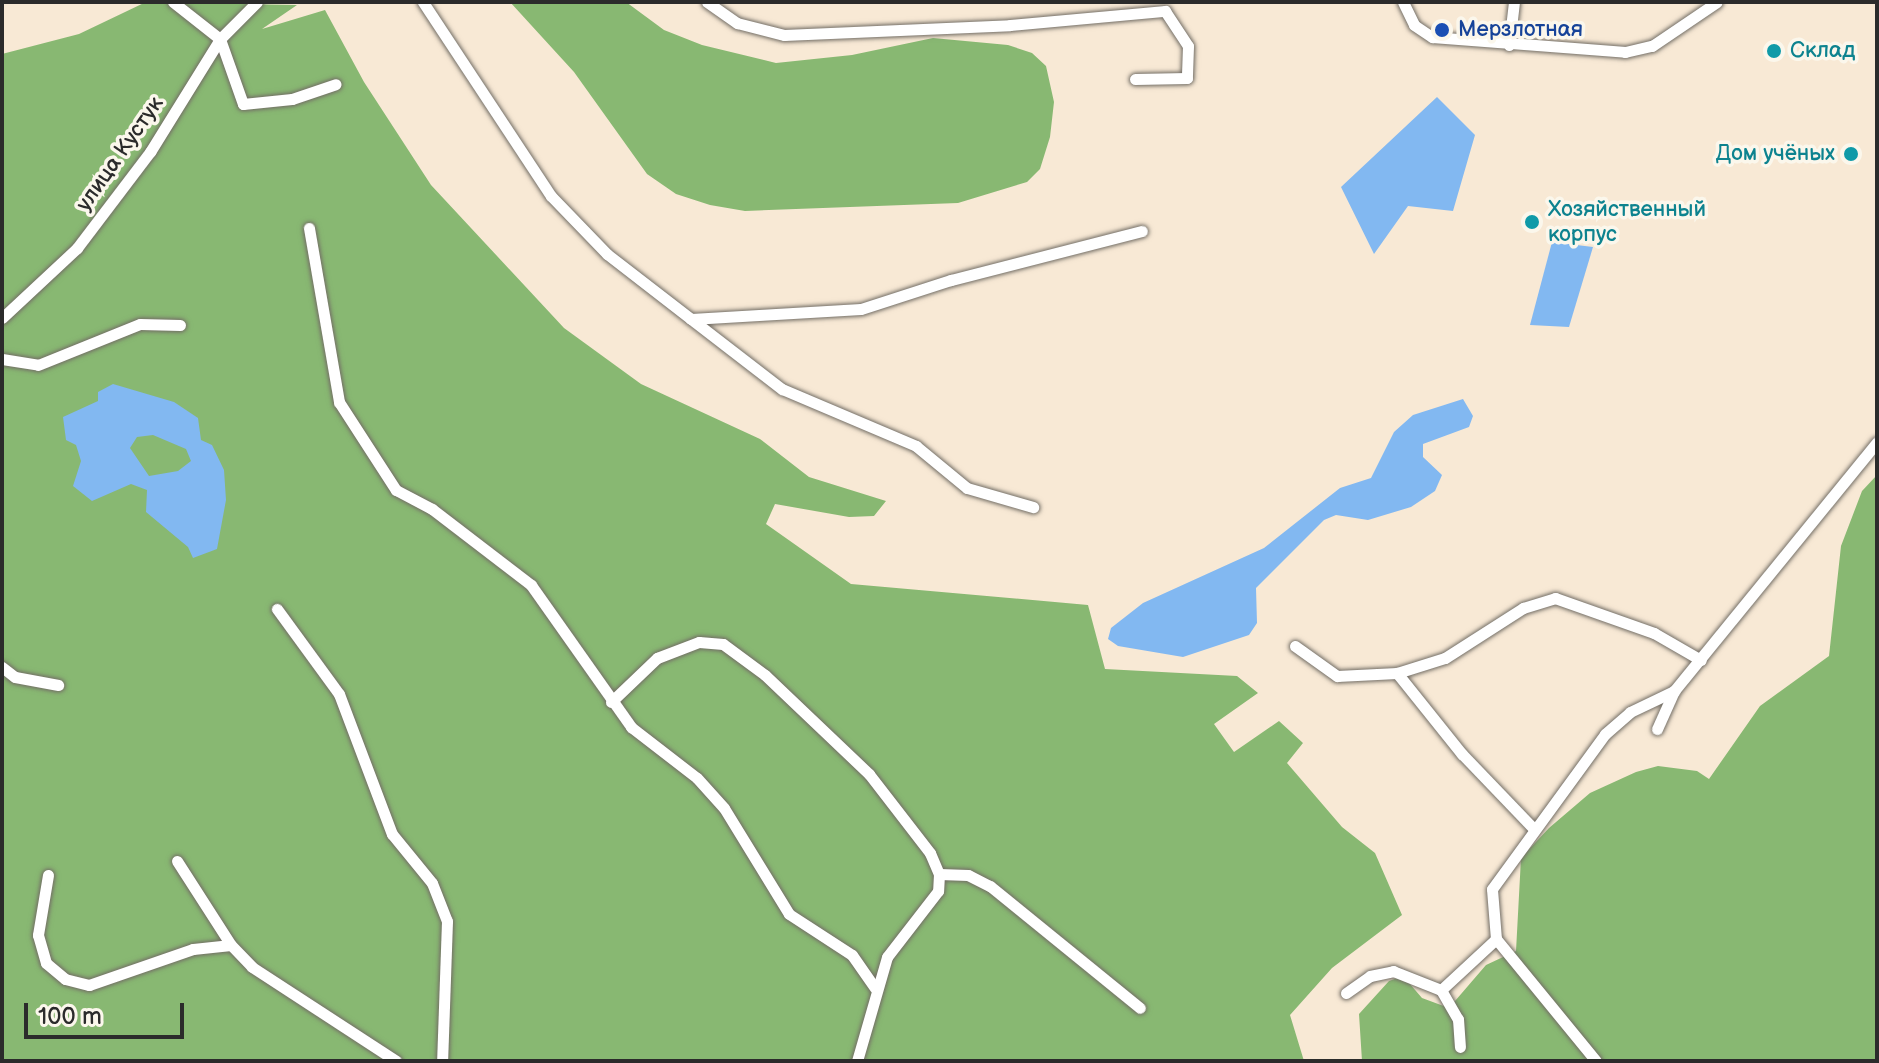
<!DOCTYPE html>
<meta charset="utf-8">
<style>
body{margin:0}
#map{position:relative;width:1879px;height:1063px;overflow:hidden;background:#f8e9d5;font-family:"Balsamiq Sans",sans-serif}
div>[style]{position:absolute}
.forest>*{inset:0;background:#88b872}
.water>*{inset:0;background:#82b8f1}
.roads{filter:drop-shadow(0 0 2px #736e66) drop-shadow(0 0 2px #736e66)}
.minor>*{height:11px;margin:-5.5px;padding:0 5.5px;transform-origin:5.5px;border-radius:5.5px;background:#fff}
.dots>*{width:22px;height:22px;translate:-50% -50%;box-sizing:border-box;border:4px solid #fbf7ec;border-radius:50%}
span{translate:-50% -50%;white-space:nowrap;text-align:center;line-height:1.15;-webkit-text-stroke:7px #fbf7ec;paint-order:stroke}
.transit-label{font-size:22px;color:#164399}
.left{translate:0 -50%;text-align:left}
.culture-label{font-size:22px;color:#0d838f}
.right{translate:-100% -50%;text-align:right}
.street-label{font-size:22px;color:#2b2b2b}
.frame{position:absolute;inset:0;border:4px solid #2b2b2b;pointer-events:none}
.scale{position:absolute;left:24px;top:1003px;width:160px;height:36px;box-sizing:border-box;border:4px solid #2b2b2b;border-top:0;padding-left:10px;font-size:24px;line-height:28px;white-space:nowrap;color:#2b2b2b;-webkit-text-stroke:6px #fbf7ec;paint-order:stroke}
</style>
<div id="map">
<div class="forest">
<i style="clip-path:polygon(146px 2px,297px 5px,262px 29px,325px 10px,364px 82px,431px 185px,564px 328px,641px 384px,760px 439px,809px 477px,886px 501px,874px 516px,849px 517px,775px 504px,766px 524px,851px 584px,1088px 605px,1105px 669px,1237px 676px,1258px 693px,1214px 724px,1234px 752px,1279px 721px,1303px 743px,1287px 763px,1342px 827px,1375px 853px,1402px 915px,1332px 968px,1290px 1015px,1304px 1061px,2px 1061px,2px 54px,79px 34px)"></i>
<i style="clip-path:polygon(510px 2px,626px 2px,664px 30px,702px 45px,776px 63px,852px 55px,933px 38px,1008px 45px,1032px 53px,1046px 66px,1054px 102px,1050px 137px,1040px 169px,1027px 182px,958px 203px,745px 211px,710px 205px,676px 194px,647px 174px,574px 72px)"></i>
<i style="clip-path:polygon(1877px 475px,1877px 1061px,1362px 1061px,1359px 1014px,1389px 981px,1403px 976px,1422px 998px,1449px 1008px,1486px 965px,1516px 951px,1521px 858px,1549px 828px,1590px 793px,1636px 772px,1658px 766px,1697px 771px,1709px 779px,1760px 706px,1829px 656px,1841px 546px,1862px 491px)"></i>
</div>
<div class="water">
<i style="clip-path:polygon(1437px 97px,1475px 135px,1453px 211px,1408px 206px,1374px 254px,1341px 187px)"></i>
<i style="clip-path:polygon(1552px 242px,1593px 247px,1569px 327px,1530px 325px)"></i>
<i style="clip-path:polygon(evenodd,113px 384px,174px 402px,198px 418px,201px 440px,212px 445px,224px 470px,226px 500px,217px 549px,193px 558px,188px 547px,146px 512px,147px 490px,131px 484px,92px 501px,73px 486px,81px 461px,76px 445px,66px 440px,63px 417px,98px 401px,98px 392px,113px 384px,153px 435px,186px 449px,191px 461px,178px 471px,149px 476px,130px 448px,137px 437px,153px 435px)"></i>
<i style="clip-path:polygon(1463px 399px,1473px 416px,1469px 427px,1423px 444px,1423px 457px,1442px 475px,1435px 491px,1411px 507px,1368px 520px,1336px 515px,1324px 520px,1256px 588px,1257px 623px,1249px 635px,1183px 657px,1118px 646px,1108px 639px,1111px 628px,1143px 603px,1264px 548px,1340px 488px,1371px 478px,1394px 432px,1413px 415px)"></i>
</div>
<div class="roads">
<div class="minor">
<i style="left:173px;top:2px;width:60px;rotate:38.2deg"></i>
<i style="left:220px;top:39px;width:69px;rotate:70.5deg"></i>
<i style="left:243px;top:104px;width:49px;rotate:-5.8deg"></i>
<i style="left:292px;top:99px;width:46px;rotate:-18.8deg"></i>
<i style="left:423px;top:2px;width:232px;rotate:56.6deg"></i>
<i style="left:551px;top:196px;width:81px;rotate:46deg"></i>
<i style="left:607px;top:254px;width:106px;rotate:37.7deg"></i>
<i style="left:691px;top:319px;width:170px;rotate:-3.4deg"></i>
<i style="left:861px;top:309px;width:95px;rotate:-17.9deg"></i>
<i style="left:951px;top:280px;width:197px;rotate:-14.4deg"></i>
<i style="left:707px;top:2px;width:37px;rotate:35deg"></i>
<i style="left:737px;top:23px;width:49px;rotate:14.3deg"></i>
<i style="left:784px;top:35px;width:226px;rotate:-2.5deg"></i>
<i style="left:1010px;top:25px;width:156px;rotate:-5.2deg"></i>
<i style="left:1165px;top:11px;width:42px;rotate:56.7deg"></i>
<i style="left:1188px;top:46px;width:32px;rotate:92deg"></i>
<i style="left:1187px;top:78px;width:52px;rotate:178.9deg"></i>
<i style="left:1403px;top:2px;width:25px;rotate:64deg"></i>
<i style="left:1414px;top:25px;width:22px;rotate:34deg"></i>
<i style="left:1432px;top:37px;width:194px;rotate:4.4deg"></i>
<i style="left:1625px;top:52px;width:28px;rotate:-13deg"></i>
<i style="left:1652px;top:46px;width:78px;rotate:-34.1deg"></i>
<i style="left:1509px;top:45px;width:43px;rotate:-83.4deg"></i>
<i style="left:309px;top:228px;width:177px;rotate:80.2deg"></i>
<i style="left:339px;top:402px;width:105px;rotate:57.1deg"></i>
<i style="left:396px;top:490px;width:41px;rotate:27.8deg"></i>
<i style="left:432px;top:509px;width:125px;rotate:37.5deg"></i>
<i style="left:531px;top:585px;width:174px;rotate:54.8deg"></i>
<i style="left:631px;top:727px;width:83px;rotate:37.7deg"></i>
<i style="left:697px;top:778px;width:40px;rotate:48deg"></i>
<i style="left:724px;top:808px;width:124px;rotate:58.5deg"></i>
<i style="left:789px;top:914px;width:75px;rotate:33.1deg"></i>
<i style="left:852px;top:955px;width:40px;rotate:55.1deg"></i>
<i style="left:2px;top:318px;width:103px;rotate:-43deg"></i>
<i style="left:77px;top:248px;width:121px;rotate:-52.8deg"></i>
<i style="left:150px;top:152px;width:133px;rotate:-58.2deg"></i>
<i style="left:220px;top:39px;width:52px;rotate:-45deg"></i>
<i style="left:691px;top:319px;width:115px;rotate:37.6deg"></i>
<i style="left:782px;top:389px;width:146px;rotate:23deg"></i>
<i style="left:916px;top:446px;width:66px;rotate:39.5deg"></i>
<i style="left:967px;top:488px;width:69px;rotate:16.1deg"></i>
<i style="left:2px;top:359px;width:36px;rotate:9deg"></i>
<i style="left:38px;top:365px;width:110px;rotate:-21.9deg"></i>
<i style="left:140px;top:324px;width:40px;rotate:1.4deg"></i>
<i style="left:277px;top:609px;width:105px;rotate:53.9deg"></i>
<i style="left:339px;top:694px;width:150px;rotate:69.3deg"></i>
<i style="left:392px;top:834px;width:63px;rotate:50.8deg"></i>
<i style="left:432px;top:883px;width:41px;rotate:68.5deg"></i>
<i style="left:447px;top:921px;width:140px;rotate:92deg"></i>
<i style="left:1295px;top:646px;width:52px;rotate:35.5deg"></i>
<i style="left:1337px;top:676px;width:60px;rotate:-2.9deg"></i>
<i style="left:1397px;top:673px;width:50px;rotate:-17.4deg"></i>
<i style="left:1445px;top:658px;width:93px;rotate:-32.7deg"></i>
<i style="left:1523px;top:608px;width:34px;rotate:-17deg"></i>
<i style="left:1555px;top:598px;width:105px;rotate:19.5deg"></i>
<i style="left:1654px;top:633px;width:54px;rotate:29.9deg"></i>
<i style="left:2px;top:667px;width:16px;rotate:38deg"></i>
<i style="left:15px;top:677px;width:44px;rotate:10.5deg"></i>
<i style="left:1397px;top:673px;width:104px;rotate:51.3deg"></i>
<i style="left:1462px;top:754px;width:104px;rotate:46.2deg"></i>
<i style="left:611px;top:702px;width:64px;rotate:-43.7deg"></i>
<i style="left:657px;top:658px;width:45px;rotate:-20.9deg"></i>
<i style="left:699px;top:642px;width:24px;rotate:5deg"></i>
<i style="left:723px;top:644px;width:52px;rotate:36.4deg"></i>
<i style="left:765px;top:675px;width:144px;rotate:43.6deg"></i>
<i style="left:869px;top:774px;width:100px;rotate:52.3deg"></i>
<i style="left:930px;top:853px;width:23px;rotate:67deg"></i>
<i style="left:939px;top:874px;width:17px;rotate:93deg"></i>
<i style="left:938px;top:891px;width:83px;rotate:127.7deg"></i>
<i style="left:887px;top:957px;width:108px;rotate:106.1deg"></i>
<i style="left:1657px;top:729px;width:42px;rotate:-65.9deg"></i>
<i style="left:1674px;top:691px;width:321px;rotate:-50.8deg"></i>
<i style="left:177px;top:861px;width:100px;rotate:57.3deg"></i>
<i style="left:231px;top:945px;width:30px;rotate:46deg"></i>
<i style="left:252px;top:967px;width:172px;rotate:33.1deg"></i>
<i style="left:939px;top:874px;width:29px;rotate:2deg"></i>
<i style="left:968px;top:875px;width:25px;rotate:27deg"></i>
<i style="left:990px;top:886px;width:193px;rotate:39.1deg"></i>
<i style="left:48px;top:875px;width:61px;rotate:99.5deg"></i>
<i style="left:38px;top:935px;width:29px;rotate:74deg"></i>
<i style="left:46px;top:963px;width:25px;rotate:40deg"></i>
<i style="left:65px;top:979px;width:25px;rotate:14deg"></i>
<i style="left:89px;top:985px;width:110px;rotate:-19.1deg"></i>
<i style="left:193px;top:949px;width:38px;rotate:-6deg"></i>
<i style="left:1441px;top:990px;width:34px;rotate:60deg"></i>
<i style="left:1458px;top:1019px;width:28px;rotate:86deg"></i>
<i style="left:1346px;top:993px;width:29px;rotate:-35deg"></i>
<i style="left:1370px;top:976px;width:24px;rotate:-12deg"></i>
<i style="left:1393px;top:971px;width:52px;rotate:21.6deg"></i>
<i style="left:1441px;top:990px;width:75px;rotate:-42.8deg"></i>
<i style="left:1596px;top:1061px;width:158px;rotate:-129.3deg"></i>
<i style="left:1496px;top:939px;width:50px;rotate:-94.6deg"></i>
<i style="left:1492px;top:889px;width:192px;rotate:-53.9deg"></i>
<i style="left:1605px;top:734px;width:33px;rotate:-41deg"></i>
<i style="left:1630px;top:712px;width:49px;rotate:-25.5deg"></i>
</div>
</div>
<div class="dots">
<i style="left:1442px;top:30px;background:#1a4fb4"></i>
<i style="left:1774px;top:51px;background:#0f9aa8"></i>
<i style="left:1851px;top:154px;background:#0f9aa8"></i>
<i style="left:1532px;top:222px;background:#0f9aa8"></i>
</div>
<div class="transit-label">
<span class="left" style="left:1458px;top:30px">Мерзлотная</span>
</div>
<div class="culture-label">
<span class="left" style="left:1790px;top:51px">Склад</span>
<span class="right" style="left:1835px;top:154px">Дом учёных</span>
<span class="left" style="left:1548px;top:222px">Хозяйственный<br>корпус</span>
</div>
<div class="street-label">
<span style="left:120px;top:154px;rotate:-55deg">улица Кустук</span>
</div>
<div class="frame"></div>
<div class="scale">100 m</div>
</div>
